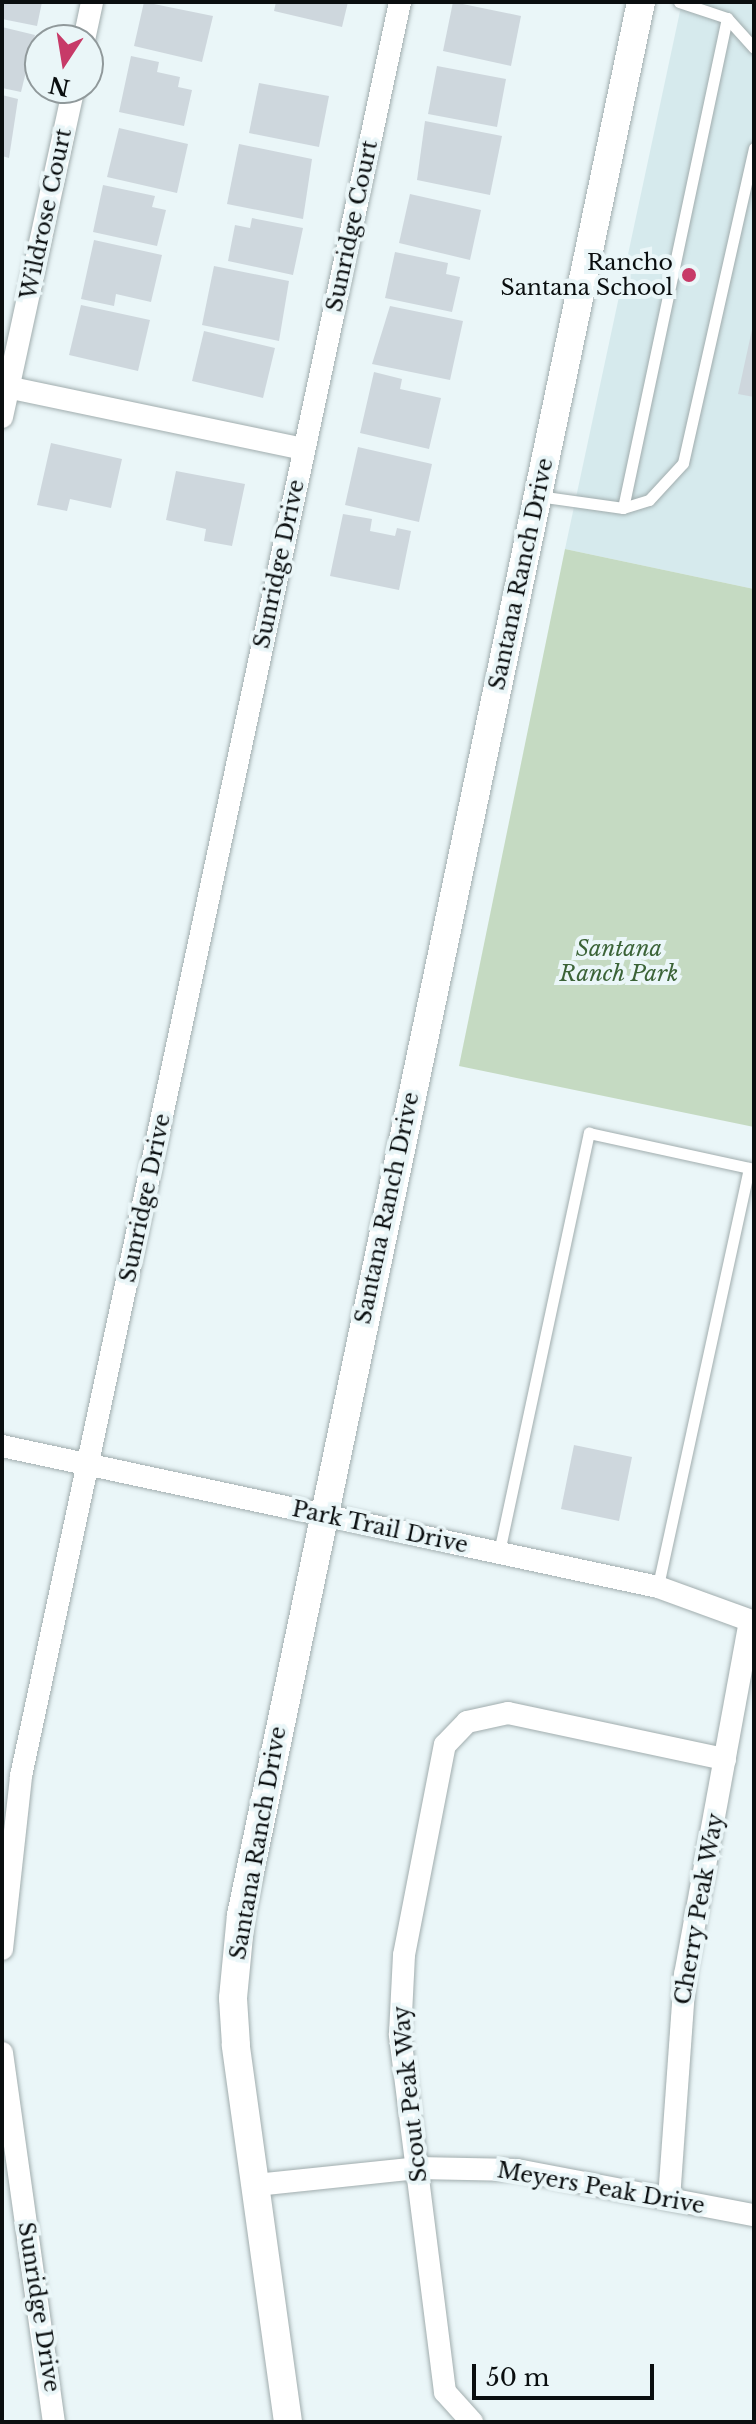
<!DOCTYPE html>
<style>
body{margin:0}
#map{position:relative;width:756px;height:2424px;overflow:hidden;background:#eaf6f8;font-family:"Libre Baskerville",serif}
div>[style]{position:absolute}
.built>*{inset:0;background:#d6eaed}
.green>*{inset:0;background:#c5dac2}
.building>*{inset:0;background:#ced7dd}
.roads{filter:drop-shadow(0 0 2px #a1adae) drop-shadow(0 0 2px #a1adae)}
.service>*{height:11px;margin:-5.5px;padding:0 5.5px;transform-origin:5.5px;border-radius:5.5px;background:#fff}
.minor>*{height:22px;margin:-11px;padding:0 11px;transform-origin:11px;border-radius:11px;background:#fff}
.tertiary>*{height:28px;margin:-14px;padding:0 14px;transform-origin:14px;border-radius:14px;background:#fff}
.dots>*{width:22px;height:22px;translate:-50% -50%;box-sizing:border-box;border:4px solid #eaf6f8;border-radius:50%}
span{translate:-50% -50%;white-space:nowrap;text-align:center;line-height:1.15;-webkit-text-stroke:8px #eaf6f8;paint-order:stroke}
.street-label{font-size:22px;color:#0a0e0f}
.poi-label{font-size:22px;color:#0a0e0f}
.right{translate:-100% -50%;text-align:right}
.park-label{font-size:22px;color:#3b6337;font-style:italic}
.frame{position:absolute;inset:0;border:4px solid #0a0e0f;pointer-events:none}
.north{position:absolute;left:24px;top:24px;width:80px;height:80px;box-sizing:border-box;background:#eaf6f8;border:2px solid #90999b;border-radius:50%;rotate:192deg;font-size:22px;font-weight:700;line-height:32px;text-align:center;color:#0a0e0f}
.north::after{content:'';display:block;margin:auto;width:28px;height:36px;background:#c73a68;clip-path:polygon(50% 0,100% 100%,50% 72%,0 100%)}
.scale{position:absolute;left:472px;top:2364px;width:182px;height:36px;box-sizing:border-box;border:4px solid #0a0e0f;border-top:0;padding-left:10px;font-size:24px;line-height:28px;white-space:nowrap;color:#0a0e0f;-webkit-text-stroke:6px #eaf6f8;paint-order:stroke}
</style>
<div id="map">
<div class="built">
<i style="clip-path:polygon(682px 2px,754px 2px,754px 589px,565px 549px)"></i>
</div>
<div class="green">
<i style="clip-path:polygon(565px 549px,754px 589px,754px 1127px,459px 1066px)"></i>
</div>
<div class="building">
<i style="clip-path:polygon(2px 2px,42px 2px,37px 26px,2px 19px)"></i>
<i style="clip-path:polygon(144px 2px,213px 16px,202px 62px,134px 46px)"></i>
<i style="clip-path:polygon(276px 2px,348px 2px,342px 27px,274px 11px)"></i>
<i style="clip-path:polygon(453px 2px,521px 16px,511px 66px,443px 51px)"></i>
<i style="clip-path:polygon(2px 27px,35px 35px,21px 92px,2px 88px)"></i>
<i style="clip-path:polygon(131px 56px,159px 62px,157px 72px,180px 77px,178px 87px,192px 90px,184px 126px,119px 112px)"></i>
<i style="clip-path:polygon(437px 66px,506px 79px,497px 127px,428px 114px)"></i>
<i style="clip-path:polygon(259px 83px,329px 96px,319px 147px,249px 133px)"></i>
<i style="clip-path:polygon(2px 95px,18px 99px,9px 158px,2px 156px)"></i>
<i style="clip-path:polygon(425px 121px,502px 136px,490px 195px,417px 180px)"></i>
<i style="clip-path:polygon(119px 128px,188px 144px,177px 193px,107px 177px)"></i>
<i style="clip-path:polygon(239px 144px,312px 159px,303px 219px,227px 204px)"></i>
<i style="clip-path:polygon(103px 185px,155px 196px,152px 207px,166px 210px,157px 246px,93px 232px)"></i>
<i style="clip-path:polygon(410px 194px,481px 210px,470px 260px,399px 243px)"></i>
<i style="clip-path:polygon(252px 218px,303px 228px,293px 275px,228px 261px,235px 225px,250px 228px)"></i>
<i style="clip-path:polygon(94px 240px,162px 255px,151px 302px,116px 294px,114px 306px,81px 299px)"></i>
<i style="clip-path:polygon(395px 252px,448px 263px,446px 274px,460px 277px,452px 312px,385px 298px)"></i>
<i style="clip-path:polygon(214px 266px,289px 281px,279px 341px,202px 325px)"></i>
<i style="clip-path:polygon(81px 305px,150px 320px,138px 371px,69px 355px)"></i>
<i style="clip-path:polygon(390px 306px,463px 321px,450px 380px,372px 364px)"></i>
<i style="clip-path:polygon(753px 325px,754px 325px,754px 397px,738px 394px)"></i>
<i style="clip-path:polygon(204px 331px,275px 348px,263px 398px,192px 381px)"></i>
<i style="clip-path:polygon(374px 372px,402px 379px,400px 389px,441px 398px,429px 449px,360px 433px)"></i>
<i style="clip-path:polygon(51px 443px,122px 459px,111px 508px,70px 499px,67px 511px,37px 505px)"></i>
<i style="clip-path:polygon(358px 447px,432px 464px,419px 522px,345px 505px)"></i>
<i style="clip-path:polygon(176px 471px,245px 484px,232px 546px,204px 541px,206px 529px,166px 520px)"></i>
<i style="clip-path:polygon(343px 514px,372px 519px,370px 531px,395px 536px,397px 528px,411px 531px,399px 590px,330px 576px)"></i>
<i style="clip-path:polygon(574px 1445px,632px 1457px,619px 1521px,561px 1509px)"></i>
</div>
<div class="roads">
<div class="service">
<i style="left:679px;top:2px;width:51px;rotate:18.4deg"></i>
<i style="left:727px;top:18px;width:40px;rotate:48deg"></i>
<i style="left:538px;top:496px;width:86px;rotate:8deg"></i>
<i style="left:623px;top:508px;width:27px;rotate:-17deg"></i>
<i style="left:649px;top:500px;width:50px;rotate:-47.4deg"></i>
<i style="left:683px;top:463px;width:323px;rotate:-77.3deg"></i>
<i style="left:623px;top:508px;width:501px;rotate:-78.02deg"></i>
<i style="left:499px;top:1552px;width:429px;rotate:-77.9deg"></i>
<i style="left:589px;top:1133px;width:164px;rotate:12.3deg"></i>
<i style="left:749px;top:1168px;width:429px;rotate:102.3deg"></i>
</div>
<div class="minor">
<i style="left:84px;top:40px;width:39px;rotate:-78deg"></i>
<i style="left:2px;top:386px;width:308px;rotate:11.8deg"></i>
<i style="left:2px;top:417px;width:337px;rotate:-77.7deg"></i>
<i style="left:2px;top:1446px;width:671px;rotate:12.13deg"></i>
<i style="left:658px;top:1587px;width:102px;rotate:20deg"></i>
<i style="left:2px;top:1949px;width:174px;rotate:-83.7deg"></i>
<i style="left:21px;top:1776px;width:1814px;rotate:-77.94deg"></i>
<i style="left:2px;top:2053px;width:373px;rotate:82deg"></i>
<i style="left:256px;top:2185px;width:162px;rotate:-6deg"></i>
<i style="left:417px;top:2168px;width:100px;rotate:1.1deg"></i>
<i style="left:517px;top:2170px;width:241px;rotate:10.8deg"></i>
<i style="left:669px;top:2199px;width:225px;rotate:-85.9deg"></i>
<i style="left:685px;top:1975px;width:360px;rotate:-79.6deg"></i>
<i style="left:472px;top:2422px;width:40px;rotate:-132deg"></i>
<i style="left:445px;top:2392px;width:361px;rotate:-97.2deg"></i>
<i style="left:400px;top:2034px;width:79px;rotate:-87.1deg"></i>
<i style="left:404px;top:1955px;width:214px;rotate:-79deg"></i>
<i style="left:445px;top:1745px;width:32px;rotate:-46deg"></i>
<i style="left:467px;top:1722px;width:42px;rotate:-12.4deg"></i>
<i style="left:508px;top:1713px;width:222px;rotate:12deg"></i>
</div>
<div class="tertiary">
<i style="left:288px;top:2422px;width:381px;rotate:-97.9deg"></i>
<i style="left:236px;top:2045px;width:47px;rotate:-93.7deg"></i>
<i style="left:233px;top:1998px;width:83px;rotate:-84.5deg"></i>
<i style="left:241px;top:1915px;width:1954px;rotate:-78.19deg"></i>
</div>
</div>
<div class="dots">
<i style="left:689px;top:275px;background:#c73a68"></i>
</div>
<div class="street-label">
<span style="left:46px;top:214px;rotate:-78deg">Wildrose Court</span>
<span style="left:352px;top:226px;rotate:-78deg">Sunridge Court</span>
<span style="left:279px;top:564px;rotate:-78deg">Sunridge Drive</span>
<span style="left:521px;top:574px;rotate:-78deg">Santana Ranch Drive</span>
<span style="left:145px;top:1198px;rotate:-78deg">Sunridge Drive</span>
<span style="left:387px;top:1208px;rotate:-78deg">Santana Ranch Drive</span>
<span style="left:380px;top:1527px;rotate:12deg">Park Trail Drive</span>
<span style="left:258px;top:1843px;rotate:-80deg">Santana Ranch Drive</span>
<span style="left:699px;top:1909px;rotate:-80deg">Cherry Peak Way</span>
<span style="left:410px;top:2094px;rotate:-96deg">Scout Peak Way</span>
<span style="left:601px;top:2188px;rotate:10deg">Meyers Peak Drive</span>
<span style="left:39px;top:2307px;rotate:81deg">Sunridge Drive</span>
</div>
<div class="poi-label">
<span class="right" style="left:673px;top:275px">Rancho<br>Santana School</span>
</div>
<div class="park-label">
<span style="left:619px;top:961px">Santana<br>Ranch Park</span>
</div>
<div class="frame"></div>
<div class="north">N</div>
<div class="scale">50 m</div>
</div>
